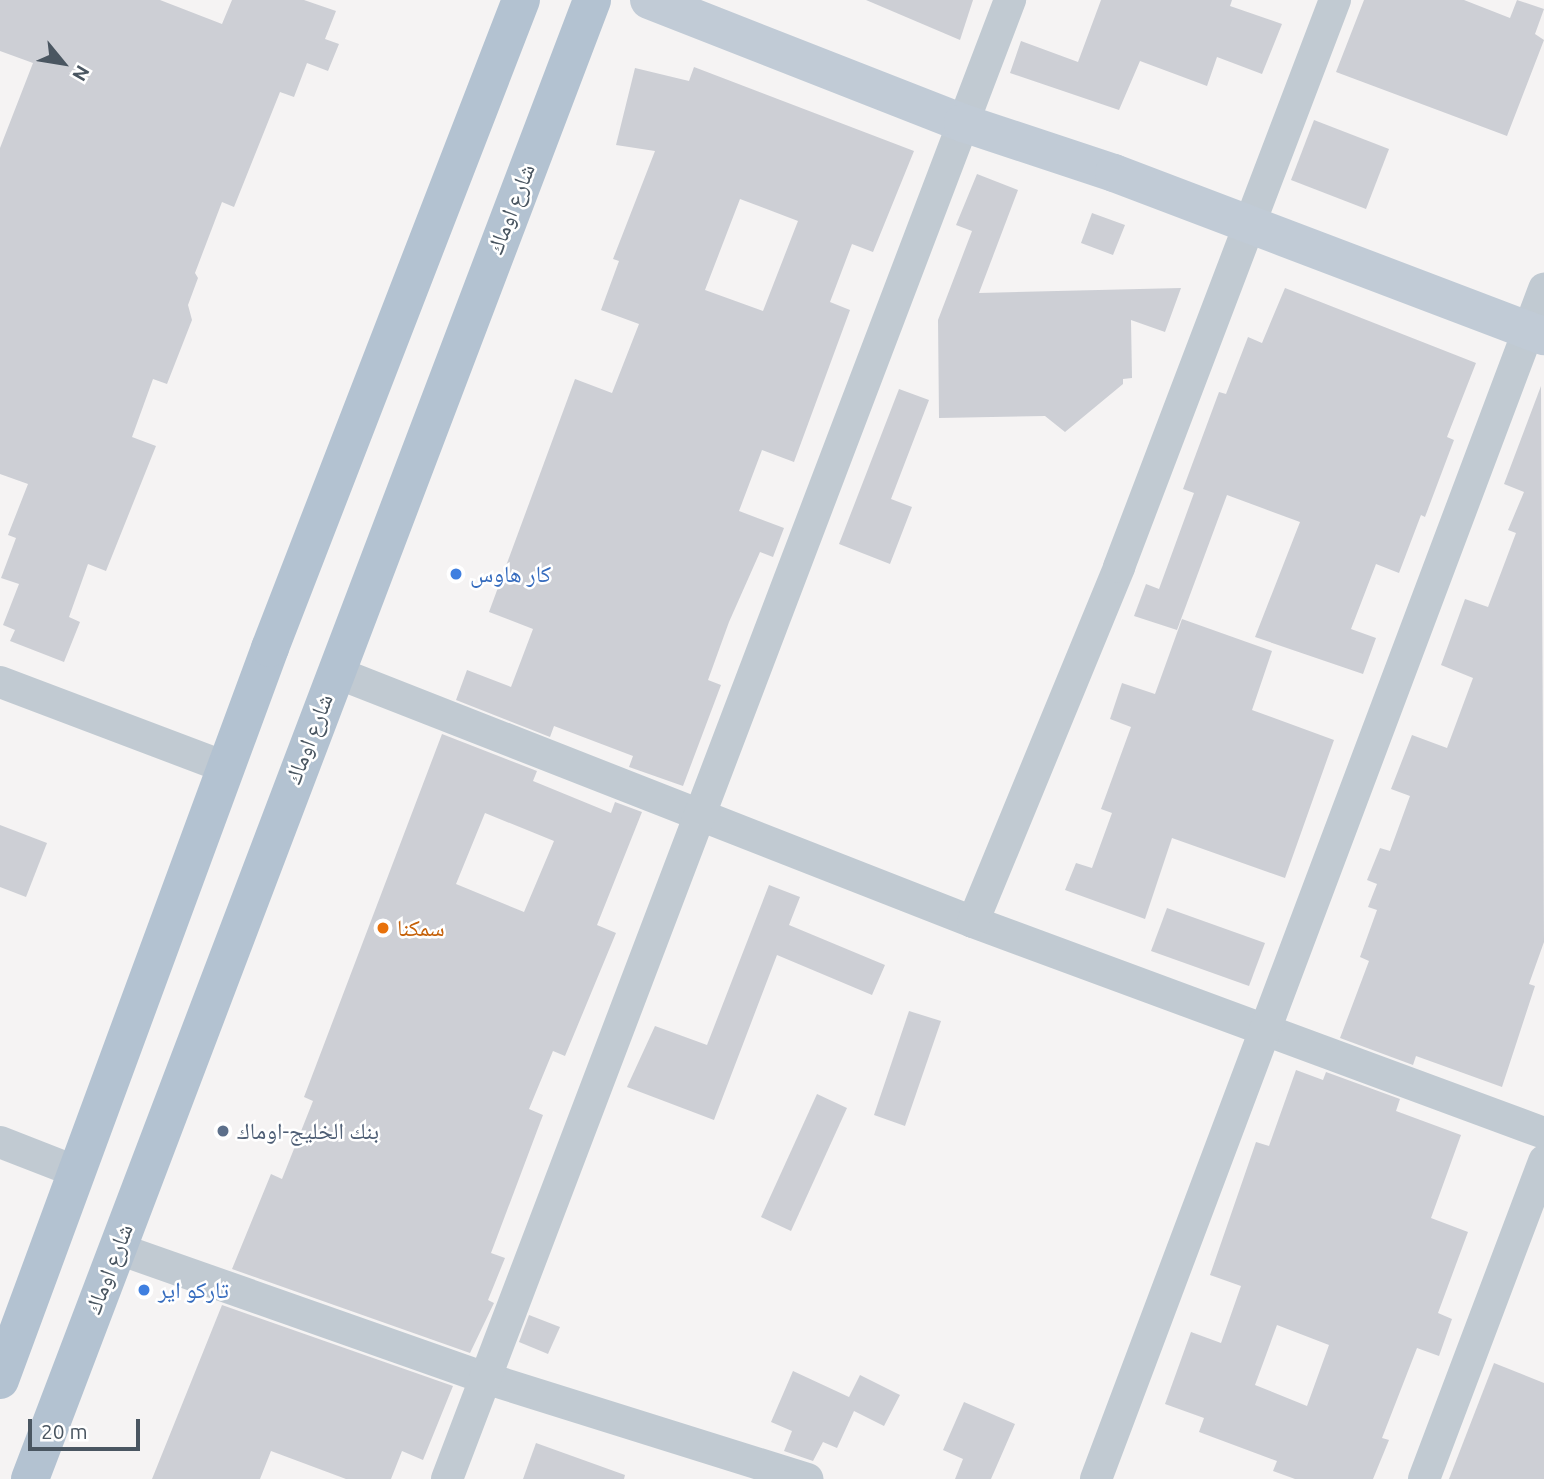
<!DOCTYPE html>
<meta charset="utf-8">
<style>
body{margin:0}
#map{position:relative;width:1544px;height:1479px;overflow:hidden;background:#f5f3f3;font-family:Ubuntu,"Noto Naskh Arabic",sans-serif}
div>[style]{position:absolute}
.building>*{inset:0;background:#cdcfd5}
.street>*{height:32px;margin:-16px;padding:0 16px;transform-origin:16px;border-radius:16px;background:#c1cad2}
.secondary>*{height:38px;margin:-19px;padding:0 19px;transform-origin:19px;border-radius:19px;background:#c1cbd6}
.primary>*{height:38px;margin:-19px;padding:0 19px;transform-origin:19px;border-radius:19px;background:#b3c2d1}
.dots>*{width:19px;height:19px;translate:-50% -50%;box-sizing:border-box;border:4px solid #fff;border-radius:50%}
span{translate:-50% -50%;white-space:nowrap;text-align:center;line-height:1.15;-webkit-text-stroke:5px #fff;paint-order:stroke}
.street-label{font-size:23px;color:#4a5661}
.shop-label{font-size:23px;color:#366cbe}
.left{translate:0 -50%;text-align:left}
.food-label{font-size:23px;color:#c56008}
.service-label{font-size:23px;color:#4e5e75}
.north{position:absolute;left:28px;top:28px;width:70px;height:70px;-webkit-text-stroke:5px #fff;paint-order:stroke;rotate:120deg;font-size:19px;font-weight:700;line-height:28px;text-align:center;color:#4a5661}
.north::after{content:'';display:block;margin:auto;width:24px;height:32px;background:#4a5661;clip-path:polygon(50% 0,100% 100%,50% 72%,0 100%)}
.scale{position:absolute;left:28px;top:1419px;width:112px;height:32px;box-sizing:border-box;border:4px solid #4a5661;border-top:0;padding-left:9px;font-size:21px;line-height:24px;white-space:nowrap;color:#4a5661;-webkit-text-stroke:5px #fff;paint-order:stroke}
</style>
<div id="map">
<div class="building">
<i style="clip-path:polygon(0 0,160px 0,222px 24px,232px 0,304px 0,336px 11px,325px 39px,339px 44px,328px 71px,307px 63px,294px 97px,280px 92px,234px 207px,222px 202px,195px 273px,198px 278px,188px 305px,192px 320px,167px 384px,153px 379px,132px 437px,156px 446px,106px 571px,88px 564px,69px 617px,80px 622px,64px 662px,10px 641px,15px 630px,3px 625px,19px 584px,1px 578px,16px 538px,8px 535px,28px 484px,0 474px,0 148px,33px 63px,0 51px)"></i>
<i style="clip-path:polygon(866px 0,973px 0,960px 40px)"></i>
<i style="clip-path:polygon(1101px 0,1232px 0,1230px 6px,1282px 24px,1262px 74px,1217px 57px,1207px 86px,1140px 61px,1119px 110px,1010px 73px,1021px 41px,1078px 62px)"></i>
<i style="clip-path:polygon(1364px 0,1464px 0,1510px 18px,1517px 0,1544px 9px,1535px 34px,1544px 40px,1507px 136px,1336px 72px)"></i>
<i style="clip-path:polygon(evenodd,694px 67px,914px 151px,873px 252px,852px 244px,830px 302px,850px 310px,794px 462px,762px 450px,739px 511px,784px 528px,773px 557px,760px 552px,729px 622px,708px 680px,721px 685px,683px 786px,629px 767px,633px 756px,554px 726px,550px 737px,456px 700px,467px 670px,511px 687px,533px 629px,489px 612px,575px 379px,612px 393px,639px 324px,601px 310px,619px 261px,613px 259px,655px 151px,616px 145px,635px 68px,689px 81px,694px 67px,740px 199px,798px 221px,763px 311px,705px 290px,740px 199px)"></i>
<i style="clip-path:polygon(1314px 120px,1389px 149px,1366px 209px,1291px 180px)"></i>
<i style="clip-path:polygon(977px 174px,1018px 190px,979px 293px,1181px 288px,1165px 332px,1131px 320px,1132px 378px,1123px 379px,1123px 384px,1065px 432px,1045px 416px,939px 418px,938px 320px,972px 231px,956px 225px)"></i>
<i style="clip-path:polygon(1092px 213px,1125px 225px,1113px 255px,1081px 243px)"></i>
<i style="clip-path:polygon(1285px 288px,1476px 363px,1447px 437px,1454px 440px,1425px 517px,1421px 515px,1399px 573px,1376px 564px,1351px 629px,1376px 638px,1363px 674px,1255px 637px,1300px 522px,1227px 495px,1177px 630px,1134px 616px,1146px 584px,1159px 589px,1194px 493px,1183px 489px,1219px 392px,1226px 394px,1248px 337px,1262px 343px)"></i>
<i style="clip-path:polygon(1541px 386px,1544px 942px,1529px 984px,1535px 986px,1502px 1087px,1416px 1056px,1413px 1065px,1340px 1038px,1369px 961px,1360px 957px,1377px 910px,1368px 907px,1377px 884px,1367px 880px,1380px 848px,1390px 851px,1410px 796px,1391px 789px,1412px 735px,1447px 748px,1473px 678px,1441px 665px,1465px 599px,1488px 607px,1516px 533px,1508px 530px,1524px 492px,1504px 484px)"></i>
<i style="clip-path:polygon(899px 389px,929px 400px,891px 499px,912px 507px,890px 564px,839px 544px)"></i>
<i style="clip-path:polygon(1182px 619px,1272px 651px,1252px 710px,1334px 740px,1285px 878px,1172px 838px,1145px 919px,1065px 890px,1076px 863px,1092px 868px,1112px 813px,1101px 809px,1131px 727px,1110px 719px,1122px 683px,1155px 694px)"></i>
<i style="clip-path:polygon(evenodd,442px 734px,537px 771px,533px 781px,611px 813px,615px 802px,642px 812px,597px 925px,616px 933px,565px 1056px,553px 1051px,529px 1109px,543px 1115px,491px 1253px,505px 1258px,488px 1300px,494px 1303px,470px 1353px,232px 1269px,271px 1174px,282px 1179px,313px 1101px,304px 1097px,442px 734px,485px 813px,554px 841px,524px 912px,456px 884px,485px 813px)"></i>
<i style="clip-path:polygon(0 825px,47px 843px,26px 897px,0 887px)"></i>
<i style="clip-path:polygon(769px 885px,800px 897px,789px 925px,885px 965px,872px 995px,777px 955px,714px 1120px,627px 1087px,655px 1026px,707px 1045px)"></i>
<i style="clip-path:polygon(1167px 908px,1265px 943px,1249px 986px,1151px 951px)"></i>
<i style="clip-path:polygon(909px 1011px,941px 1021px,905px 1126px,874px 1115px)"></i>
<i style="clip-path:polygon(evenodd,1296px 1070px,1323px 1080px,1326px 1072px,1400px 1099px,1396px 1111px,1461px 1135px,1431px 1218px,1468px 1232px,1438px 1313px,1452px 1319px,1439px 1356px,1417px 1348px,1382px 1438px,1389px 1440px,1373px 1479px,1295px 1479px,1273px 1471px,1277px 1461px,1199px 1432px,1204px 1418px,1165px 1404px,1191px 1332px,1221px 1343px,1241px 1286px,1210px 1275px,1256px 1142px,1269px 1146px,1296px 1070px,1277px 1325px,1329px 1345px,1307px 1406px,1255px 1385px,1277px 1325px)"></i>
<i style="clip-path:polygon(817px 1094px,847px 1108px,791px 1231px,761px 1217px)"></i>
<i style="clip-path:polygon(222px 1305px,453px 1386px,423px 1460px,402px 1451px,391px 1479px,346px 1479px,271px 1451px,260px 1479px,152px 1479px)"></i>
<i style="clip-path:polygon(529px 1315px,560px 1327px,548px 1354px,519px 1342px)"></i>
<i style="clip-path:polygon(1494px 1363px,1544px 1383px,1544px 1479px,1449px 1479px)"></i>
<i style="clip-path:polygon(793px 1371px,849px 1397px,860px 1375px,900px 1395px,884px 1426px,854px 1411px,837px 1448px,823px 1442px,813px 1461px,784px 1451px,792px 1431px,771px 1422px)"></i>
<i style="clip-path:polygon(964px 1402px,1015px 1424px,991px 1479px,955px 1479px,963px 1459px,943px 1450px)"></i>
<i style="clip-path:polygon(536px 1443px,625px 1475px,624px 1479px,523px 1479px)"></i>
</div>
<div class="street">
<i style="left:335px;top:672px;width:685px;rotate:21.4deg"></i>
<i style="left:973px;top:922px;width:609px;rotate:20.28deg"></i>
<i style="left:0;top:682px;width:244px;rotate:20.7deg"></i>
<i style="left:973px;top:922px;width:384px;rotate:-67.6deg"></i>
<i style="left:1119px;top:567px;width:607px;rotate:-69.15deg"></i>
<i style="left:0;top:1142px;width:83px;rotate:21.3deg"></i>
<i style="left:116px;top:1248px;width:391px;rotate:19.4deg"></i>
<i style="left:485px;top:1378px;width:338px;rotate:17.4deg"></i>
<i style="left:447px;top:1479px;width:1583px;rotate:-69.16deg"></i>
<i style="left:1096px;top:1479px;width:1272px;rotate:-69.37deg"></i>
<i style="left:1424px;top:1479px;width:340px;rotate:-69.3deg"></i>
</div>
<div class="secondary">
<i style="left:649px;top:0;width:337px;rotate:21.4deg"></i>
<i style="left:963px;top:123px;width:159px;rotate:18.3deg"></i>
<i style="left:1114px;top:173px;width:460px;rotate:20.8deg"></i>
</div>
<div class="primary">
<i style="left:0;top:1380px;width:780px;rotate:-69.75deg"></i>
<i style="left:270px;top:648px;width:695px;rotate:-68.83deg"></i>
<i style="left:30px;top:1479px;width:1582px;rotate:-69.19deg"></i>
</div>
<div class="dots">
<i style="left:456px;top:574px;background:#3f7fe0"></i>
<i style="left:383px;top:928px;background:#e8710a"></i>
<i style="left:223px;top:1131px;background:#5c6f8a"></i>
<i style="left:144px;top:1290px;background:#3f7fe0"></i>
</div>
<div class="street-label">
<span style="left:511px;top:209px;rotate:-69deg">شارع اوماك</span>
<span style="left:309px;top:739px;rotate:-69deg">شارع اوماك</span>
<span style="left:109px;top:1269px;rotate:-69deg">شارع اوماك</span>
</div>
<div class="shop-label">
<span class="left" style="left:470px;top:574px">كار هاوس</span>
<span class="left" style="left:158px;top:1290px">تاركو اير</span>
</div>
<div class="food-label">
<span class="left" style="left:397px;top:928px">سمكنا</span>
</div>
<div class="service-label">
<span class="left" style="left:237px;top:1131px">بنك الخليج-اوماك</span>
</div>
<div class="north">N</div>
<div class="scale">20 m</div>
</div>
